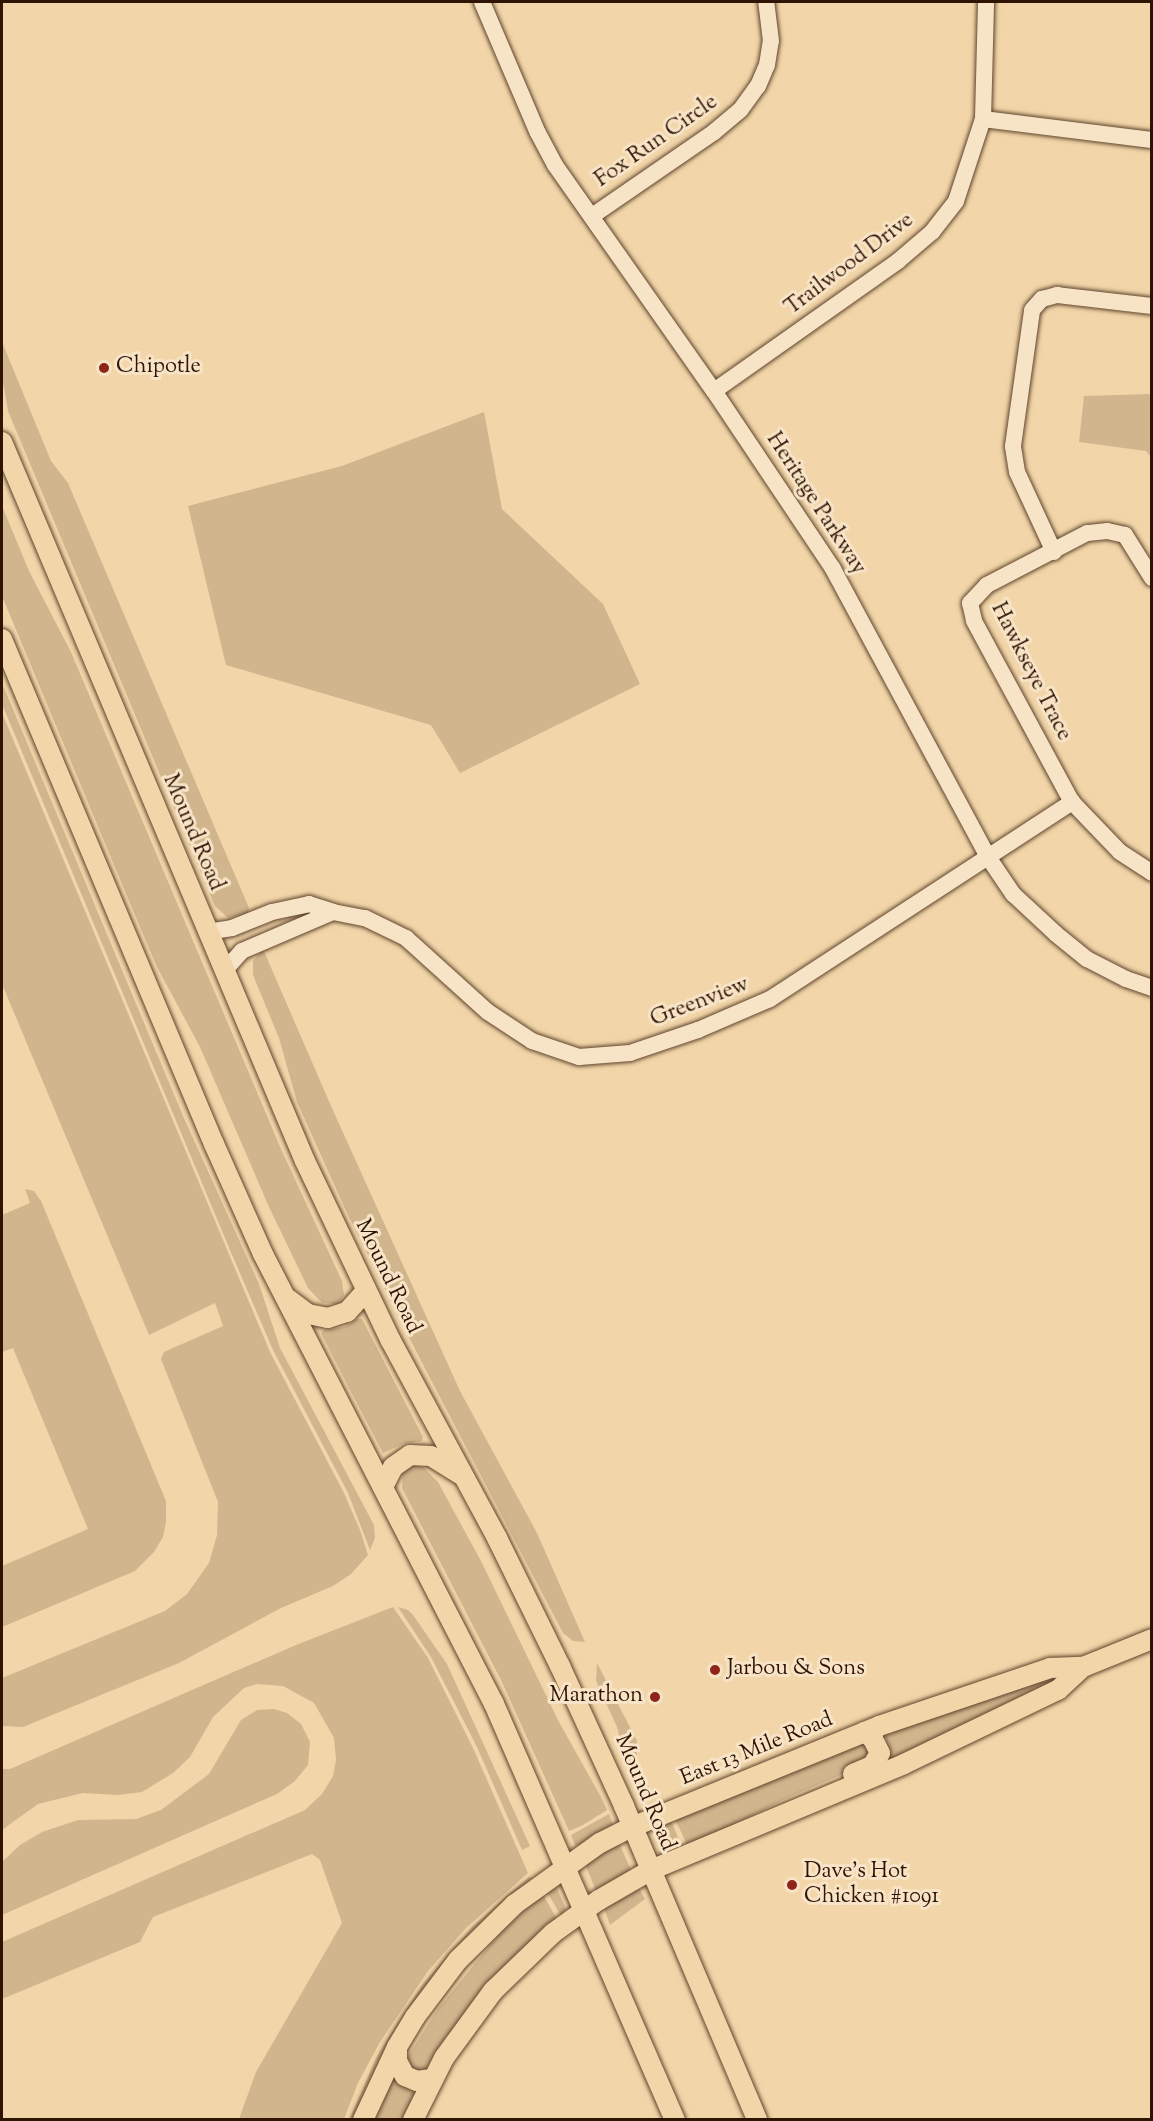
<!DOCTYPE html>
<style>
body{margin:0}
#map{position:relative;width:1153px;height:2121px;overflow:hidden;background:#f2d6a9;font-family:"Sorts Mill Goudy",serif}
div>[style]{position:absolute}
.green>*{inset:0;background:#d1b58d}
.roads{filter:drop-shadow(0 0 2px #60442c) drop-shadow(0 0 2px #60442c)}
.minor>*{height:16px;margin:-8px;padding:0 8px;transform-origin:8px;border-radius:8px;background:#f7e4c7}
.major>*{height:20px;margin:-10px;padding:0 10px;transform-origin:10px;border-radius:10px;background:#f2d6a9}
.dots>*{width:16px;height:16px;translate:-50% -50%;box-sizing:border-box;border:3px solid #f7e4c7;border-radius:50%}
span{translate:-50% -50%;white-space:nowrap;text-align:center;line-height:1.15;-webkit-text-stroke:6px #f7e4c7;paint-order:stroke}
.street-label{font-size:22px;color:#2f1303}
.poi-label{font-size:22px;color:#2f1303}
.left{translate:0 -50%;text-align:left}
.right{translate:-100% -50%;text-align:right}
.frame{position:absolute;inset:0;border:3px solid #2f1303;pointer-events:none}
</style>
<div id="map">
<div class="green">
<i style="clip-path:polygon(2px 342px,51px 461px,68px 483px,249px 908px,248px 914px,228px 918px,215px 906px,8px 411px,2px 376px)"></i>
<i style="clip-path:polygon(1151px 394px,1151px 457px,1146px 451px,1079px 442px,1084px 396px)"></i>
<i style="clip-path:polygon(484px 412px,502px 509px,603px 604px,640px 684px,460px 773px,431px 725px,226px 665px,188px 506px,342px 466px)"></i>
<i style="clip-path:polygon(2px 506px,29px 571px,71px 652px,281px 1149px,342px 1281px,344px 1295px,338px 1304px,322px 1303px,308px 1288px,269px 1207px,200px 1047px,157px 967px,127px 896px,2px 596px)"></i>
<i style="clip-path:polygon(2px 683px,183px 1116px,259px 1284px,280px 1348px,374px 1525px,375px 1538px,370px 1550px,348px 1493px,273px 1350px,230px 1250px,2px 704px)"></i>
<i style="clip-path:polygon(2px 713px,270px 1352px,344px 1493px,360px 1530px,368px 1555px,351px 1574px,333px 1586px,281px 1608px,179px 1663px,23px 1727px,2px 1726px,2px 1678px,165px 1611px,187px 1594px,209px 1563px,217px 1535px,218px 1502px,161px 1359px,164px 1352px,223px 1326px,215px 1303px,149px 1335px,2px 984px)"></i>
<i style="clip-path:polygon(263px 949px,331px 1106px,460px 1391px,537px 1533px,585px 1642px,573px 1641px,563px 1633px,417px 1353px,347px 1213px,297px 1102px,279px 1038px,253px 975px,253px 961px)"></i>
<i style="clip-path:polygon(25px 1189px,34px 1191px,41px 1201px,166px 1501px,166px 1522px,163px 1537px,154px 1552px,135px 1571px,2px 1627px,2px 1566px,88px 1529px,13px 1348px,2px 1352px,2px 1215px,30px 1203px)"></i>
<i style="clip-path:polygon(357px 1319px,362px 1319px,423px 1437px,422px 1441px,403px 1444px,383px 1453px,350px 1390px,321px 1333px,324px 1330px,344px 1327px)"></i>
<i style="clip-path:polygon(413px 1465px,424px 1468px,438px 1482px,482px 1563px,559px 1722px,601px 1797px,607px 1810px,583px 1825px,569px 1831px,502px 1682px,402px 1488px,403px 1472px)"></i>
<i style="clip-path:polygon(393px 1607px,428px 1658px,473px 1748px,528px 1873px,466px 1928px,428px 1971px,380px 2042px,358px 2083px,344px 2119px,239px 2119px,256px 2072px,342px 1923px,320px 1860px,312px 1854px,153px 1917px,140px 1942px,2px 1999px,2px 1942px,305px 1810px,322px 1794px,333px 1776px,336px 1760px,334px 1738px,314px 1703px,283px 1686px,257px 1684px,244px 1688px,213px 1717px,190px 1757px,173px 1773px,142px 1792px,118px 1795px,83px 1793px,38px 1804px,2px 1830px,2px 1769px,10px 1769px,296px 1645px)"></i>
<i style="clip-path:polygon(398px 1607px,408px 1610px,413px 1615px,447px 1664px,530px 1846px,522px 1850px,477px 1747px,431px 1657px)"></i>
<i style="clip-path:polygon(597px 1663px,637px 1741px,637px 1761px,651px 1792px,643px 1794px,638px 1791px,630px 1777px,617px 1727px,596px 1681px)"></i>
<i style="clip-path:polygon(1052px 1677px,1055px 1681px,891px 1759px,885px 1734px)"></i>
<i style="clip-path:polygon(274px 1709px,287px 1713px,301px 1724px,310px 1742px,308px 1765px,295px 1781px,277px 1794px,2px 1915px,2px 1862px,20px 1845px,42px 1832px,78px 1820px,136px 1819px,161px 1810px,209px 1774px,241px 1720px,257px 1710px)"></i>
<i style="clip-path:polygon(859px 1743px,867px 1746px,871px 1754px,864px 1765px,785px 1799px,688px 1847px,675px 1819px)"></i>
<i style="clip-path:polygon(609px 1814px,613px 1826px,580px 1846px,575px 1845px,571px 1835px)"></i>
<i style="clip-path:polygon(671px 1821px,683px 1849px,663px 1855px,653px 1829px)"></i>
<i style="clip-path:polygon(619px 1843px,631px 1870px,596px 1891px,585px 1864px)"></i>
<i style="clip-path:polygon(529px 1877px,532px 1878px,527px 1883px,493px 1911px,460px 1946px,383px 2055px,354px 2119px,349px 2120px,377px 2056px,422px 1985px,473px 1926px)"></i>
<i style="clip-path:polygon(556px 1886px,566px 1909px,561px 1916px,546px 1890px)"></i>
<i style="clip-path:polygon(638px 1887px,645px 1899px,610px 1925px,604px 1908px)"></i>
<i style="clip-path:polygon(542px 1893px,557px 1919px,429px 2068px,424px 2071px,413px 2071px,408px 2062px,408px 2056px,438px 2009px,500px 1933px)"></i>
<i style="clip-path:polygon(392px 2077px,415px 2094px,404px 2119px,371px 2120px)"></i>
</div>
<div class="roads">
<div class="minor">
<i style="left:482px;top:2px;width:142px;rotate:66.9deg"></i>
<i style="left:538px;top:133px;width:36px;rotate:62deg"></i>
<i style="left:555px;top:165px;width:276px;rotate:54.9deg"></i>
<i style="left:714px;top:391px;width:214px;rotate:56.2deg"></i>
<i style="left:833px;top:569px;width:327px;rotate:61.7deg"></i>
<i style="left:988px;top:857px;width:45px;rotate:56deg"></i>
<i style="left:1013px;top:894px;width:59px;rotate:42.9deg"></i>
<i style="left:1056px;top:934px;width:40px;rotate:39deg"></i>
<i style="left:1087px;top:959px;width:44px;rotate:27.1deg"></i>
<i style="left:1126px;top:979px;width:28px;rotate:19deg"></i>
<i style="left:983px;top:119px;width:170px;rotate:7.1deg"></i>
<i style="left:592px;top:216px;width:148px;rotate:-34.5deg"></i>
<i style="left:714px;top:132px;width:35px;rotate:-40deg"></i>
<i style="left:741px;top:109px;width:29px;rotate:-54deg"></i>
<i style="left:758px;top:86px;width:23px;rotate:-67deg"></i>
<i style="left:767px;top:65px;width:24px;rotate:-81deg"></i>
<i style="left:771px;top:41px;width:39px;rotate:-97deg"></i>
<i style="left:714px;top:391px;width:225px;rotate:-35.2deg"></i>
<i style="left:898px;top:261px;width:45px;rotate:-40.5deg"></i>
<i style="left:932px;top:232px;width:39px;rotate:-52deg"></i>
<i style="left:956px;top:201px;width:86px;rotate:-71.8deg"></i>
<i style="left:983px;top:119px;width:117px;rotate:-88.5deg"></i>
<i style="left:1054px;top:552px;width:88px;rotate:-114.8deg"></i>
<i style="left:1017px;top:472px;width:26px;rotate:-99deg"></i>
<i style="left:1013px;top:446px;width:137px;rotate:-82deg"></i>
<i style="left:1032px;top:310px;width:15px;rotate:-48deg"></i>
<i style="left:1042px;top:299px;width:16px;rotate:-15deg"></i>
<i style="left:1057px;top:295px;width:96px;rotate:6.6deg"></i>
<i style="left:1152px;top:578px;width:51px;rotate:-122.1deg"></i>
<i style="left:1125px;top:535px;width:18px;rotate:-167deg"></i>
<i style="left:1107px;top:531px;width:20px;rotate:174deg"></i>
<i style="left:1087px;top:533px;width:113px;rotate:152.5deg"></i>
<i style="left:987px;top:585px;width:25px;rotate:133deg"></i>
<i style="left:970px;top:603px;width:18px;rotate:77deg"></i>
<i style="left:974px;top:621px;width:206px;rotate:61.6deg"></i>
<i style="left:1072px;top:802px;width:69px;rotate:46.2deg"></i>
<i style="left:1120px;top:852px;width:38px;rotate:33deg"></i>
<i style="left:207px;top:932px;width:25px;rotate:-9deg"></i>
<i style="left:232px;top:928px;width:43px;rotate:-21.8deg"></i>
<i style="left:272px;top:912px;width:38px;rotate:-12deg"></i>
<i style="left:309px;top:904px;width:25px;rotate:18deg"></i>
<i style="left:333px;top:912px;width:33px;rotate:11deg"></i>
<i style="left:365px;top:918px;width:46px;rotate:26deg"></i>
<i style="left:406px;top:938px;width:110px;rotate:42.1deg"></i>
<i style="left:488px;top:1012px;width:53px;rotate:33.4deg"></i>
<i style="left:532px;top:1041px;width:50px;rotate:18.8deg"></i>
<i style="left:579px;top:1057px;width:51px;rotate:-4.5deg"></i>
<i style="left:630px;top:1053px;width:72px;rotate:-18.7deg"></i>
<i style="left:698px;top:1030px;width:78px;rotate:-23.3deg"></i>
<i style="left:770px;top:999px;width:361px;rotate:-33.1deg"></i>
<i style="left:224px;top:971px;width:27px;rotate:-48deg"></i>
<i style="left:242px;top:951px;width:99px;rotate:-23.2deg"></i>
</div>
<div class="major">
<i style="left:2px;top:442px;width:780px;rotate:67.15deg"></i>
<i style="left:305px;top:1161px;width:199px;rotate:64.5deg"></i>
<i style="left:391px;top:1341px;width:224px;rotate:61.7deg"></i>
<i style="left:497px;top:1538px;width:143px;rotate:63.8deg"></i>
<i style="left:560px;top:1666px;width:154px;rotate:65.4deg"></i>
<i style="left:624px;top:1806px;width:341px;rotate:67deg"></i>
<i style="left:2px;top:639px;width:548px;rotate:67.23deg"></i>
<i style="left:214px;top:1144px;width:120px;rotate:66deg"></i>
<i style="left:263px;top:1254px;width:506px;rotate:62.83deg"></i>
<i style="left:494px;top:1704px;width:454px;rotate:66.5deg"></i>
<i style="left:288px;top:1299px;width:25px;rotate:37deg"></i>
<i style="left:308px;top:1314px;width:20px;rotate:11deg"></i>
<i style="left:328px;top:1318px;width:20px;rotate:-18deg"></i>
<i style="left:347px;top:1312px;width:28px;rotate:-48deg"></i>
<i style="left:383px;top:1487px;width:22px;rotate:-63deg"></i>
<i style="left:393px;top:1467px;width:21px;rotate:-35deg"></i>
<i style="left:410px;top:1455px;width:21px;rotate:3deg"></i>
<i style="left:431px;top:1456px;width:34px;rotate:32deg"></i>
<i style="left:853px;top:1774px;width:21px;rotate:-23deg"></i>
<i style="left:872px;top:1766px;width:15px;rotate:-58deg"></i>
<i style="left:880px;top:1753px;width:16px;rotate:-117deg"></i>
<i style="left:873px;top:1739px;width:11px;rotate:-139deg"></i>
<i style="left:397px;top:2047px;width:14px;rotate:90deg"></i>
<i style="left:397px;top:2061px;width:17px;rotate:62deg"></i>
<i style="left:405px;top:2076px;width:13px;rotate:23deg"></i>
<i style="left:417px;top:2081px;width:15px;rotate:-8deg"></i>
<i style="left:363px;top:2120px;width:81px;rotate:-65deg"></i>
<i style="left:397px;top:2047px;width:35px;rotate:-59deg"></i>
<i style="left:415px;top:2017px;width:71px;rotate:-53deg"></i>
<i style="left:458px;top:1960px;width:80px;rotate:-44.5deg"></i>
<i style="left:515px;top:1904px;width:105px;rotate:-35.7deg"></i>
<i style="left:600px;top:1843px;width:36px;rotate:-27deg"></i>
<i style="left:632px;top:1827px;width:267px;rotate:-22.2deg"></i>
<i style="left:879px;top:1726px;width:181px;rotate:-18.7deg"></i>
<i style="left:1050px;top:1668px;width:33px;rotate:-2deg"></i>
<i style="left:1083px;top:1667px;width:74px;rotate:-22.1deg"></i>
<i style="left:413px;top:2120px;width:69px;rotate:-63.4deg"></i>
<i style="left:444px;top:2058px;width:83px;rotate:-53.8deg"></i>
<i style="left:493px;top:1991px;width:83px;rotate:-44deg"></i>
<i style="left:553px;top:1933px;width:57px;rotate:-35.7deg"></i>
<i style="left:599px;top:1900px;width:60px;rotate:-30deg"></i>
<i style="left:651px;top:1870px;width:274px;rotate:-22.7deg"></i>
<i style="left:904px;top:1764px;width:171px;rotate:-25.7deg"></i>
<i style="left:1058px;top:1690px;width:34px;rotate:-43deg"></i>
</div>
</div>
<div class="dots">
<i style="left:104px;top:368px;background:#8f2418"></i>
<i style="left:715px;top:1670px;background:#8f2418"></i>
<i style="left:655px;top:1697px;background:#8f2418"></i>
<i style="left:792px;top:1885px;background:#8f2418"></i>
</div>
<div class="street-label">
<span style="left:657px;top:142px;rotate:-35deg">Fox Run Circle</span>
<span style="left:850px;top:265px;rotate:-37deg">Trailwood Drive</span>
<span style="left:815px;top:504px;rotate:57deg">Heritage Parkway</span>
<span style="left:1030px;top:672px;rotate:63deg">Hawkseye Trace</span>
<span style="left:192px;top:833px;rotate:67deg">Mound Road</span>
<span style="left:700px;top:1003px;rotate:-21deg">Greenview</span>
<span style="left:387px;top:1277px;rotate:64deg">Mound Road</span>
<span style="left:757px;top:1750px;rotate:-22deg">East 13 Mile Road</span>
<span style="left:644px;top:1793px;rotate:67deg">Mound Road</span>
</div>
<div class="poi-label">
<span class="left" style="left:116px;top:368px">Chipotle</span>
<span class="left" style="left:727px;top:1670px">Jarbou &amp; Sons</span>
<span class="right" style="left:643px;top:1697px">Marathon</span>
<span class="left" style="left:804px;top:1885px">Dave's Hot<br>Chicken #1091</span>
</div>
<div class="frame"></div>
</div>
